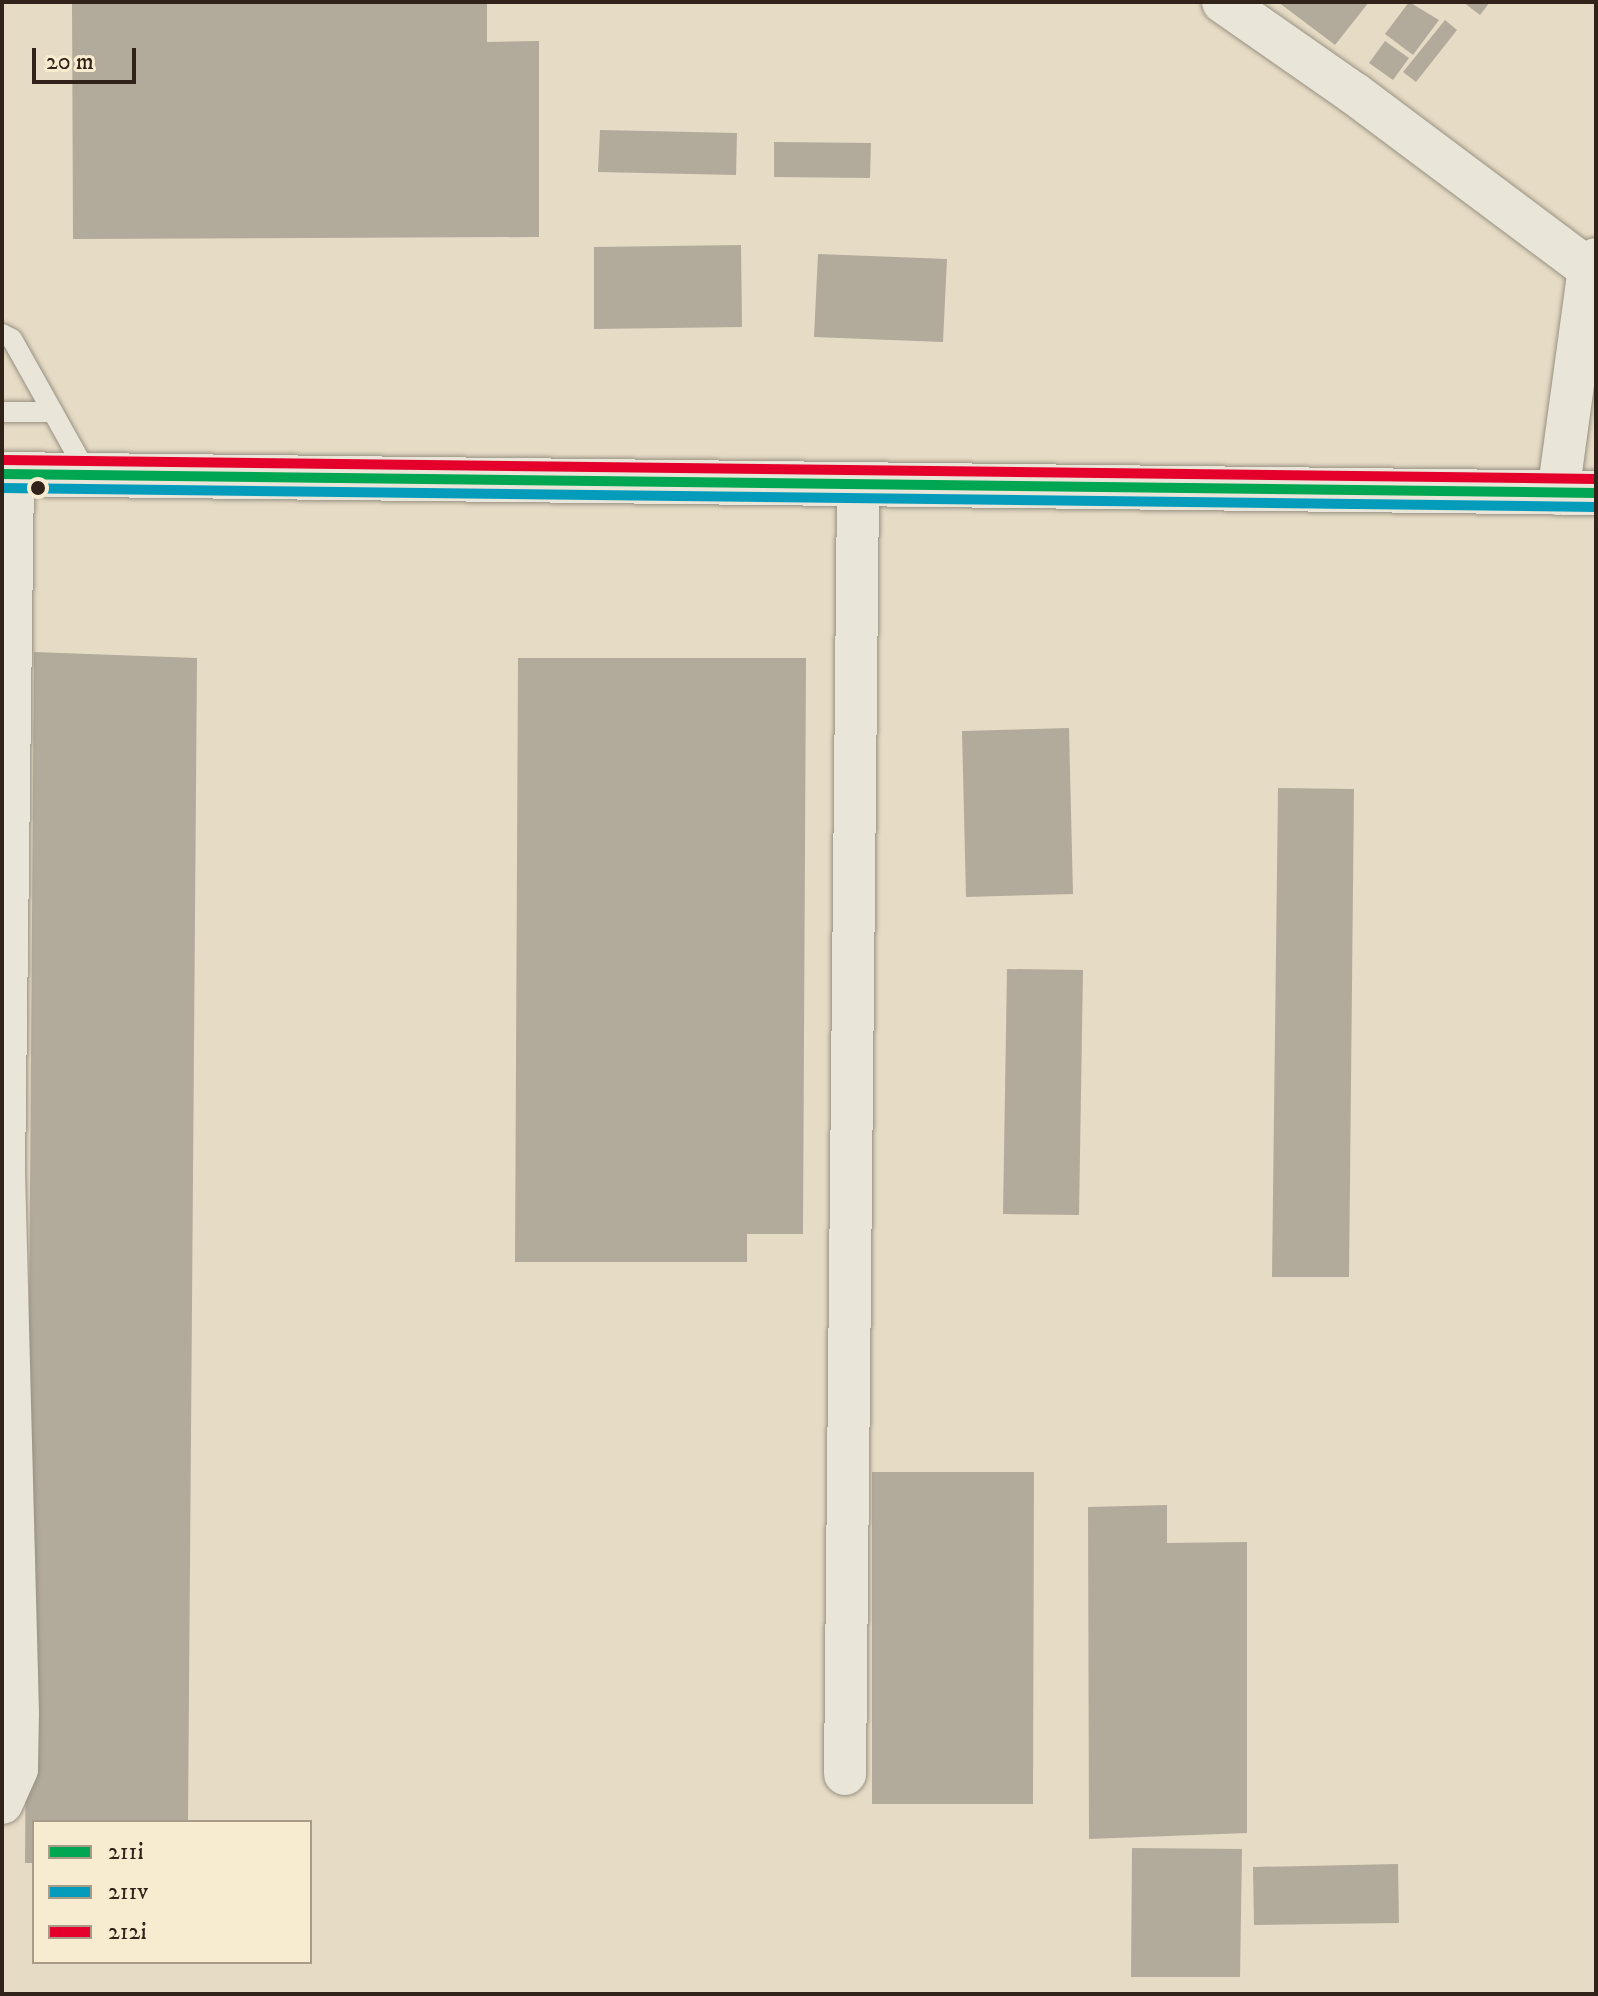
<!DOCTYPE html>
<style>
body{margin:0}
#map{position:relative;width:1598px;height:1996px;overflow:hidden;background:#e6dbc4;font-family:"IM FELL DW Pica",serif}
div>[style]{position:absolute}
.building>*{inset:0;background:#b2aa9b}
.roads{filter:drop-shadow(0 0 2px #979082) drop-shadow(0 0 2px #979082)}
.service>*{height:20px;margin:-10px;padding:0 10px;transform-origin:10px;border-radius:10px;background:#eae5d9}
.minor>*{height:42px;margin:-21px;padding:0 21px;transform-origin:21px;border-radius:21px;background:#eae5d9}
.secondary>*{height:44px;margin:-22px;padding:0 22px;transform-origin:22px;border-radius:22px;background:#eae5d9}
.bus-1>*{height:10px;margin:-5px;padding:0 5px;transform-origin:5px;border-radius:5px;background:#00a651}
.bus-2>*{height:10px;margin:-5px;padding:0 5px;transform-origin:5px;border-radius:5px;background:#059cbc}
.bus-3>*{height:10px;margin:-5px;padding:0 5px;transform-origin:5px;border-radius:5px;background:#e4002b}
.dots>*{width:22px;height:22px;translate:-50% -50%;box-sizing:border-box;border:4px solid #f8ecd0;border-radius:50%}
span{translate:-50% -50%;white-space:nowrap;text-align:center;line-height:1.15;-webkit-text-stroke:6px #f8ecd0;paint-order:stroke}
.frame{position:absolute;inset:0;border:4px solid #31221a;pointer-events:none}
.legend{position:absolute;left:32px;top:1820px;width:280px;height:144px;box-sizing:border-box;background:#f8ecd0;border:2px solid #a89b87;margin:0;padding:10px 14px;list-style:none;font-size:24px;color:#31221a}
.legend li{display:flex;align-items:center;gap:16px;height:40px}
.legend b{width:40px;border:2px solid #a89b87}
.scale{position:absolute;left:32px;top:48px;width:104px;height:36px;box-sizing:border-box;border:4px solid #31221a;border-top:0;padding-left:10px;font-size:24px;line-height:28px;white-space:nowrap;color:#31221a;-webkit-text-stroke:6px #f8ecd0;paint-order:stroke}
</style>
<div id="map">
<div class="building">
<i style="clip-path:polygon(72px 2px,487px 2px,487px 42px,539px 41px,539px 237px,73px 239px)"></i>
<i style="clip-path:polygon(1278px 2px,1369px 2px,1335px 45px)"></i>
<i style="clip-path:polygon(1409px 2px,1439px 20px,1413px 55px,1385px 34px)"></i>
<i style="clip-path:polygon(1463px 2px,1490px 2px,1480px 15px)"></i>
<i style="clip-path:polygon(1445px 20px,1457px 30px,1416px 82px,1403px 72px)"></i>
<i style="clip-path:polygon(1385px 41px,1409px 58px,1393px 80px,1369px 63px)"></i>
<i style="clip-path:polygon(600px 130px,737px 133px,736px 175px,598px 172px)"></i>
<i style="clip-path:polygon(774px 142px,871px 143px,870px 178px,774px 177px)"></i>
<i style="clip-path:polygon(741px 245px,742px 327px,594px 329px,594px 247px)"></i>
<i style="clip-path:polygon(818px 254px,947px 259px,943px 342px,814px 337px)"></i>
<i style="clip-path:polygon(34px 652px,197px 658px,188px 1822px,34px 1822px,34px 1863px,25px 1863px)"></i>
<i style="clip-path:polygon(518px 658px,806px 658px,803px 1234px,747px 1234px,747px 1262px,515px 1262px)"></i>
<i style="clip-path:polygon(1069px 728px,1073px 894px,966px 897px,962px 731px)"></i>
<i style="clip-path:polygon(1278px 788px,1354px 789px,1349px 1277px,1272px 1277px)"></i>
<i style="clip-path:polygon(1007px 969px,1083px 970px,1079px 1215px,1003px 1214px)"></i>
<i style="clip-path:polygon(872px 1472px,1034px 1472px,1033px 1804px,872px 1804px)"></i>
<i style="clip-path:polygon(1167px 1505px,1167px 1543px,1247px 1542px,1247px 1833px,1089px 1839px,1088px 1507px)"></i>
<i style="clip-path:polygon(1132px 1848px,1242px 1849px,1240px 1977px,1131px 1977px)"></i>
<i style="clip-path:polygon(1398px 1864px,1399px 1923px,1254px 1925px,1253px 1867px)"></i>
</div>
<div class="roads">
<div class="service">
<i style="left:2px;top:334px;width:11px;rotate:27deg"></i>
<i style="left:12px;top:339px;width:156px;rotate:60.8deg"></i>
<i style="left:2px;top:412px;width:51px"></i>
</div>
<div class="minor">
<i style="left:1223px;top:2px;width:161px;rotate:34.9deg"></i>
<i style="left:1355px;top:94px;width:292px;rotate:36.8deg"></i>
<i style="left:1558px;top:494px;width:227px;rotate:-82.2deg"></i>
<i style="left:1589px;top:269px;width:12px;rotate:-55deg"></i>
<i style="left:845px;top:1774px;width:1289px;rotate:-89.42deg"></i>
<i style="left:2px;top:1803px;width:37px;rotate:-66deg"></i>
<i style="left:17px;top:1769px;width:56px;rotate:-89deg"></i>
<i style="left:18px;top:1713px;width:541px;rotate:-91.48deg"></i>
<i style="left:4px;top:1172px;width:698px;rotate:-89.26deg"></i>
</div>
<div class="secondary">
<i style="left:2px;top:474px;width:1594px;rotate:0.68deg"></i>
</div>
</div>
<div class="bus-1">
<i style="left:2px;top:474px;width:1594px;rotate:0.68deg"></i>
</div>
<div class="bus-2">
<i style="left:2px;top:488px;width:1594px;rotate:0.68deg"></i>
</div>
<div class="bus-3">
<i style="left:2px;top:460px;width:1594px;rotate:0.68deg"></i>
</div>
<div class="dots">
<i style="left:38px;top:488px;background:#31221a"></i>
</div>
<div class="frame"></div>
<ul class="legend">
<li><b style="height:10px;background:#00a651"></b>211i</li>
<li><b style="height:10px;background:#059cbc"></b>211v</li>
<li><b style="height:10px;background:#e4002b"></b>212i</li>
</ul>
<div class="scale">20 m</div>
</div>
